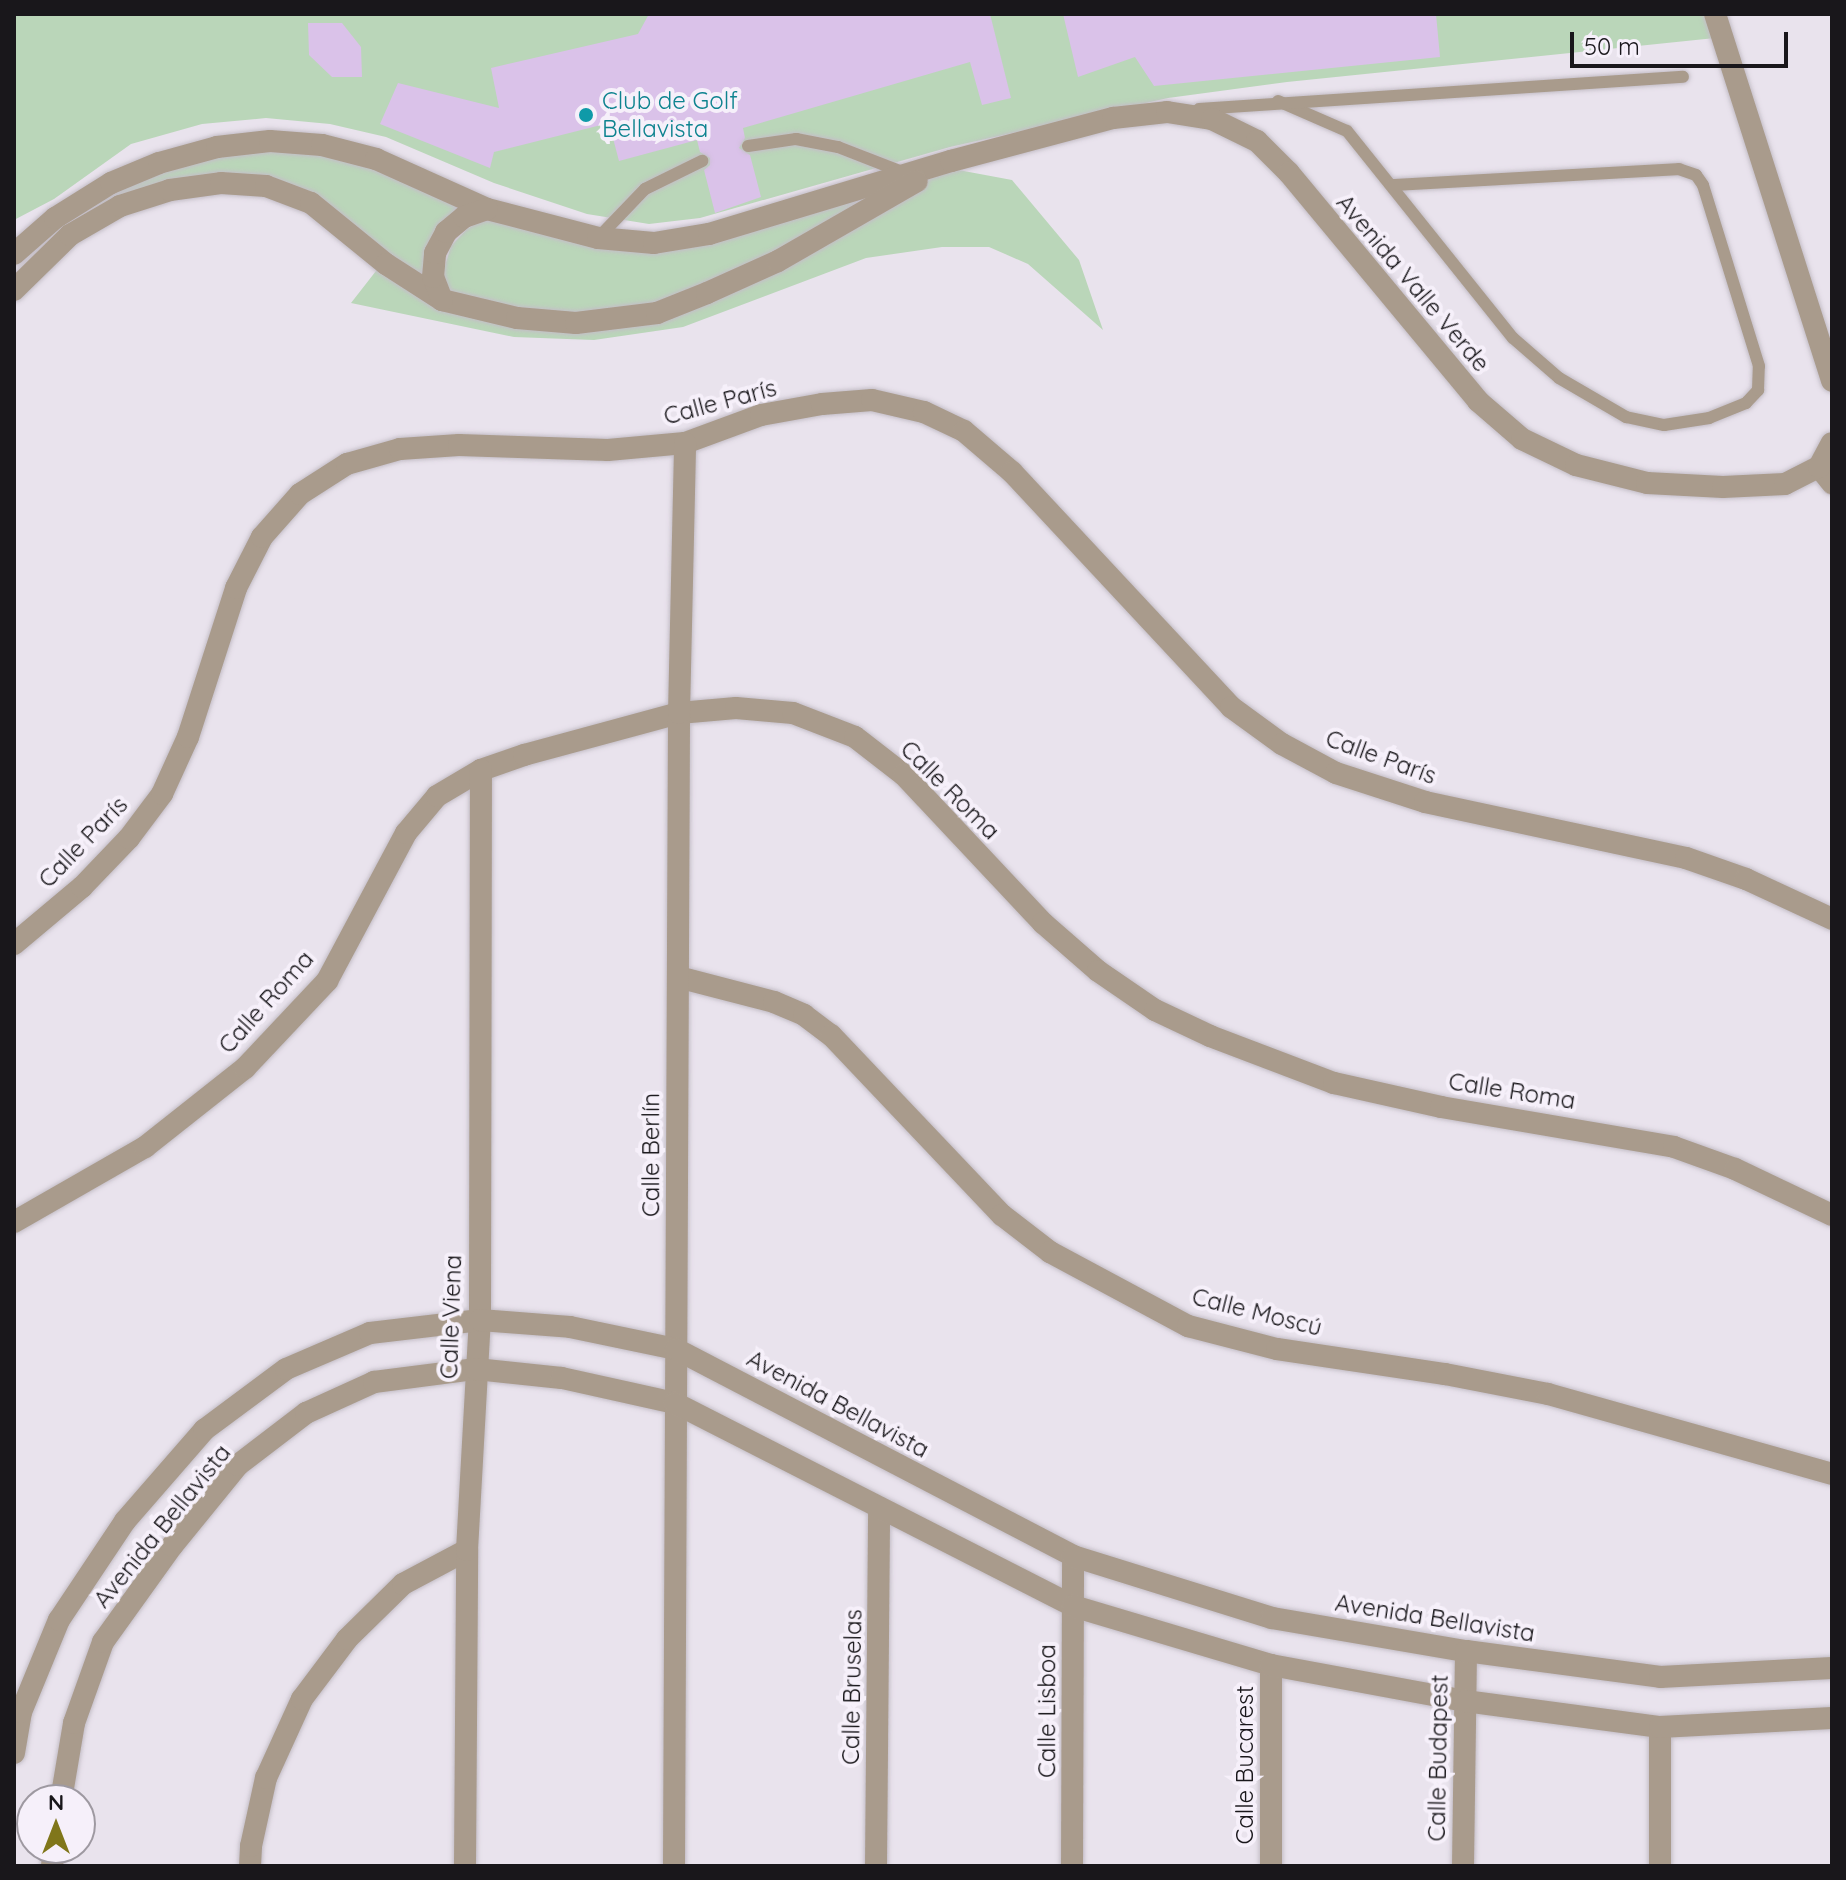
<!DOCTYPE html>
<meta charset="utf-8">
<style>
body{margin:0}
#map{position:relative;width:1846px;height:1880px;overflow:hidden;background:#e9e3ed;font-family:Quicksand,sans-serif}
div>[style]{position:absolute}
.green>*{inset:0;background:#bad6b9}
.building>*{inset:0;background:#dac2e9}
.roads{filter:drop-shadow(0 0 2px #c4bec7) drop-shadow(0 0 2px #c4bec7)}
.service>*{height:12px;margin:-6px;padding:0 6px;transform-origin:6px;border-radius:6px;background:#a99b8c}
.minor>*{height:22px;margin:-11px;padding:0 11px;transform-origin:11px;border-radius:11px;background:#a99b8c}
.tertiary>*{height:22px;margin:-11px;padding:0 11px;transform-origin:11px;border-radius:11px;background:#a99b8c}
.dots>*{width:22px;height:22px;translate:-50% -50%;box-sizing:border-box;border:4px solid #f6f0fa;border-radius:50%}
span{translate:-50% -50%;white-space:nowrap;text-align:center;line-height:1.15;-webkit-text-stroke:8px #f6f0fa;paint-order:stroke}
.culture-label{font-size:24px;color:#0d838f}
.left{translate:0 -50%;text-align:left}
.street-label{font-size:24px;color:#19171b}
.frame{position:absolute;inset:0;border:16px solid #19171b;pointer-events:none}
.north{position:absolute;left:16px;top:1784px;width:80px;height:80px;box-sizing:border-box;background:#f6f0fa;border:2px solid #9e99a1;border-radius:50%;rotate:0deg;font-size:22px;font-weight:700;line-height:32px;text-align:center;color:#19171b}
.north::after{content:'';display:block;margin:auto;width:28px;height:36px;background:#80761a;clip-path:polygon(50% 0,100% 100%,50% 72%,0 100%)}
.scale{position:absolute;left:1570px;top:32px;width:218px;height:36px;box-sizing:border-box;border:4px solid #19171b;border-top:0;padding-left:10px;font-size:24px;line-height:28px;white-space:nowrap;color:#19171b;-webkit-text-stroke:6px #f6f0fa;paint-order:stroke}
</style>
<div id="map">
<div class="green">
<i style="clip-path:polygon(14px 14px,1708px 14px,1715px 38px,1287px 82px,1168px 98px,950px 147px,700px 218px,649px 224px,587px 214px,494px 183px,386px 137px,330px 124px,266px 118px,202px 124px,131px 144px,54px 199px,14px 220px)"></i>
<i style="clip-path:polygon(256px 146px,323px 150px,469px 206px,447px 220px,444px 269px,451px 246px,467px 229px,492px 215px,653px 249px,953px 169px,1012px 180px,1079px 260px,1103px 330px,1028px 264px,989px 247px,942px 247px,866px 258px,683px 327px,594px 340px,514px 337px,351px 303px,390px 253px,233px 177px,147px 189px,79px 214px,142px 172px)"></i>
</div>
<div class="building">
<i style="clip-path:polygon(649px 14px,990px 14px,1011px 98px,982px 105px,970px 62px,743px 128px,745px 138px,739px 148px,750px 155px,761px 197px,715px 213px,704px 170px,710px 165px,710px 158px,700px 152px,697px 140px,619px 161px,609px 123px,494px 152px,490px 168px,380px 124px,398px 83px,499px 108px,491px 68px,638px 34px)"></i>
<i style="clip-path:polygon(1063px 14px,1436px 14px,1440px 57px,1154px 86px,1135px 57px,1078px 77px)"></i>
<i style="clip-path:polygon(308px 23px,342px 23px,361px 47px,362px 77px,332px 77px,309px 55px)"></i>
</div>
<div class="roads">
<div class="service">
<i style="left:1278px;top:101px;width:75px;rotate:23.5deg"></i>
<i style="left:1347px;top:131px;width:265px;rotate:51.3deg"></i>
<i style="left:1513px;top:338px;width:61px;rotate:41deg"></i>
<i style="left:1559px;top:378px;width:78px;rotate:30.2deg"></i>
<i style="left:1626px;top:417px;width:39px;rotate:12deg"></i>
<i style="left:1664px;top:425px;width:46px;rotate:-8.8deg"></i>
<i style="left:1709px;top:418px;width:40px;rotate:-22deg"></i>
<i style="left:1746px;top:403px;width:18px;rotate:-47deg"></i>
<i style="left:1758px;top:390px;width:24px;rotate:-88deg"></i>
<i style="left:1759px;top:366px;width:189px;rotate:-107.2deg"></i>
<i style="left:1703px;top:185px;width:12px;rotate:-125deg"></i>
<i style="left:1696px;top:175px;width:18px;rotate:-161deg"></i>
<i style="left:1679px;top:169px;width:288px;rotate:176.8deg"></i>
<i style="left:1199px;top:109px;width:485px;rotate:-3.8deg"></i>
<i style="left:748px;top:146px;width:49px;rotate:-8.3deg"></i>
<i style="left:796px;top:139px;width:43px;rotate:10.8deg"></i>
<i style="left:838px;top:147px;width:72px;rotate:21.2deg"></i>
<i style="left:598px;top:238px;width:68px;rotate:-46.2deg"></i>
<i style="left:645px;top:189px;width:64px;rotate:-26.2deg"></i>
</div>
<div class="minor">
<i style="left:1819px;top:467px;width:21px;rotate:51deg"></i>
<i style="left:14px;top:944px;width:89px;rotate:-40deg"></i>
<i style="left:82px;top:887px;width:68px;rotate:-46.2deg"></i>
<i style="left:129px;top:838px;width:55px;rotate:-53.1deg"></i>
<i style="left:162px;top:794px;width:63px;rotate:-65.5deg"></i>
<i style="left:188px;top:737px;width:157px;rotate:-72.1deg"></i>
<i style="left:236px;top:588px;width:57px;rotate:-63deg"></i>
<i style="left:262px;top:537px;width:57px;rotate:-48.5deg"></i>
<i style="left:300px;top:494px;width:56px;rotate:-32.6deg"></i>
<i style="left:347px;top:464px;width:55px;rotate:-15.8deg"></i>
<i style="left:400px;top:449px;width:59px;rotate:-3.9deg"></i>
<i style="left:459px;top:445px;width:149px;rotate:1.9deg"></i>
<i style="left:608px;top:450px;width:77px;rotate:-5.2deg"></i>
<i style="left:685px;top:443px;width:81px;rotate:-20.2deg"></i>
<i style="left:761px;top:415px;width:62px;rotate:-10.2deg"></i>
<i style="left:822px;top:404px;width:50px;rotate:-4.6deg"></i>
<i style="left:872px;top:400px;width:53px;rotate:13deg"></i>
<i style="left:924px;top:412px;width:44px;rotate:25.4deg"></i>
<i style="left:964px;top:431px;width:63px;rotate:40.5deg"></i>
<i style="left:1012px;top:472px;width:321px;rotate:47deg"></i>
<i style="left:1231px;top:707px;width:63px;rotate:36deg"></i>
<i style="left:1282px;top:744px;width:61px;rotate:28.2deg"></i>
<i style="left:1336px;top:773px;width:94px;rotate:18deg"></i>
<i style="left:1425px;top:802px;width:267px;rotate:12.1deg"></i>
<i style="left:1686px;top:858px;width:64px;rotate:19.3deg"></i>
<i style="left:1746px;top:879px;width:95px;rotate:24.9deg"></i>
<i style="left:678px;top:977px;width:99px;rotate:14.6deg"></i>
<i style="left:774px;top:1002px;width:33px;rotate:23deg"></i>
<i style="left:804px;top:1015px;width:34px;rotate:37deg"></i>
<i style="left:831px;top:1035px;width:248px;rotate:46.5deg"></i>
<i style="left:1002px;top:1215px;width:61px;rotate:37.6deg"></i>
<i style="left:1050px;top:1252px;width:157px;rotate:28.2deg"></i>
<i style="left:1188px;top:1326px;width:92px;rotate:14.5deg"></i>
<i style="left:1277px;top:1349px;width:170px;rotate:8.5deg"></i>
<i style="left:1445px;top:1374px;width:105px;rotate:11deg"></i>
<i style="left:1548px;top:1394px;width:295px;rotate:15.7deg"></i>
<i style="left:14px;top:1222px;width:151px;rotate:-29.8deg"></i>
<i style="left:145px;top:1147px;width:127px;rotate:-38.3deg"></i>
<i style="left:245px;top:1068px;width:120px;rotate:-46.7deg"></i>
<i style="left:327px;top:981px;width:168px;rotate:-61.9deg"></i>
<i style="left:406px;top:833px;width:48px;rotate:-50deg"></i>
<i style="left:437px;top:796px;width:51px;rotate:-30.6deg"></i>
<i style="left:481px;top:770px;width:46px;rotate:-19.2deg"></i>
<i style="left:524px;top:755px;width:161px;rotate:-15.2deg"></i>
<i style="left:679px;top:713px;width:57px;rotate:-5deg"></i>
<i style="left:736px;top:708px;width:57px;rotate:5deg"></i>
<i style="left:793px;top:713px;width:66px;rotate:21.2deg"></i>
<i style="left:855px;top:737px;width:62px;rotate:37.8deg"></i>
<i style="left:904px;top:775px;width:203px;rotate:46.8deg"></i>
<i style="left:1043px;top:923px;width:73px;rotate:41.1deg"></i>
<i style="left:1098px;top:971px;width:69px;rotate:34.4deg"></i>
<i style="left:1155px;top:1010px;width:61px;rotate:25.3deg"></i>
<i style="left:1210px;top:1036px;width:133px;rotate:20.8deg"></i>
<i style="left:1334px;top:1083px;width:110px;rotate:12.6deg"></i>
<i style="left:1441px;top:1107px;width:236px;rotate:9.7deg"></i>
<i style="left:1674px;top:1147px;width:65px;rotate:19.8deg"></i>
<i style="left:1735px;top:1169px;width:107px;rotate:25.4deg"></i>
<i style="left:1271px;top:1665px;width:201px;rotate:90deg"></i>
<i style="left:250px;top:1866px;width:20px;rotate:-87deg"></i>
<i style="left:251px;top:1846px;width:70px;rotate:-77.6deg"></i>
<i style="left:266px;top:1778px;width:87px;rotate:-65.5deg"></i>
<i style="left:302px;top:1699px;width:75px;rotate:-53.1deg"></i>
<i style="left:347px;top:1639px;width:78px;rotate:-44.5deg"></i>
<i style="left:403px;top:1584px;width:72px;rotate:-28deg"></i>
<i style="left:465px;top:1866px;width:316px;rotate:-89.6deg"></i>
<i style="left:467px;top:1550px;width:230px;rotate:-86.8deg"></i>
<i style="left:480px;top:1320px;width:550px;rotate:-89.9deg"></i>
<i style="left:674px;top:1866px;width:1153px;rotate:-89.75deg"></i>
<i style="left:679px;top:713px;width:270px;rotate:-88.7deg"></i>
<i style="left:876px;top:1866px;width:358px;rotate:-89.5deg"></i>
<i style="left:1072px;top:1866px;width:310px;rotate:-89.8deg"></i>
<i style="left:1463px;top:1866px;width:215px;rotate:-89.2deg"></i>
<i style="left:1660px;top:1866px;width:139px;rotate:-90deg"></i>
</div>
<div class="tertiary">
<i style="left:1715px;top:14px;width:385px;rotate:72.3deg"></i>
<i style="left:14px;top:254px;width:55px;rotate:-41.3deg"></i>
<i style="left:55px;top:218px;width:66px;rotate:-32deg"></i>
<i style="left:111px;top:183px;width:52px;rotate:-22.6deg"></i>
<i style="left:159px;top:163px;width:60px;rotate:-15.4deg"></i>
<i style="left:217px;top:147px;width:53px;rotate:-6.5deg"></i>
<i style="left:270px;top:141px;width:52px;rotate:4.4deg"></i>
<i style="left:322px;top:145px;width:56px;rotate:14.5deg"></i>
<i style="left:376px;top:159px;width:122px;rotate:24.2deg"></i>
<i style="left:487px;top:209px;width:115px;rotate:14.6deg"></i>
<i style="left:598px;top:238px;width:56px;rotate:5.1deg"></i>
<i style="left:654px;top:243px;width:56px;rotate:-9.3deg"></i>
<i style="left:709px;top:234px;width:253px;rotate:-16.8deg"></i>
<i style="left:951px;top:161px;width:168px;rotate:-14.9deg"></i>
<i style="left:1113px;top:118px;width:54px;rotate:-6.3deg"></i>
<i style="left:1167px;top:112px;width:46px;rotate:8.8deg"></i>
<i style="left:1212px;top:119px;width:50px;rotate:26.1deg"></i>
<i style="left:1257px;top:141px;width:45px;rotate:45deg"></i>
<i style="left:1289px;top:173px;width:296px;rotate:50.3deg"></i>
<i style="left:1478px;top:401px;width:58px;rotate:40.8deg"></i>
<i style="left:1522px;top:439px;width:60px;rotate:25.7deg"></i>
<i style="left:1576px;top:465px;width:73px;rotate:14.2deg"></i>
<i style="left:1647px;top:483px;width:76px;rotate:3deg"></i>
<i style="left:1723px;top:487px;width:62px;rotate:-2.8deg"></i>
<i style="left:1785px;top:484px;width:38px;rotate:-27deg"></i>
<i style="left:1819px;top:467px;width:27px;rotate:-62deg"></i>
<i style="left:14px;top:290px;width:78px;rotate:-44.5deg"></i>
<i style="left:70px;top:235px;width:58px;rotate:-30.1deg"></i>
<i style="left:120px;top:206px;width:52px;rotate:-17.7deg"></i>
<i style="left:170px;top:190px;width:51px;rotate:-7.8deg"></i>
<i style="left:221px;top:183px;width:45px;rotate:3.8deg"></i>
<i style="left:266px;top:186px;width:48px;rotate:20.7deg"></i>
<i style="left:311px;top:203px;width:97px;rotate:39.1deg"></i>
<i style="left:386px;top:264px;width:67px;rotate:32.7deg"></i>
<i style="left:442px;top:300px;width:77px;rotate:13.5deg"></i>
<i style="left:517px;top:318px;width:59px;rotate:4.8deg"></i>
<i style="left:576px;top:323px;width:82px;rotate:-7deg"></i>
<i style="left:657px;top:313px;width:54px;rotate:-21.8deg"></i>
<i style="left:707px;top:293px;width:78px;rotate:-24.3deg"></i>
<i style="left:778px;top:261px;width:160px;rotate:-29.9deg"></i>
<i style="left:442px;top:300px;width:25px;rotate:-111deg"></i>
<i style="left:433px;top:277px;width:24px;rotate:-85deg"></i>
<i style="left:435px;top:253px;width:24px;rotate:-62deg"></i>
<i style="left:446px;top:232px;width:23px;rotate:-40deg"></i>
<i style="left:464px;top:217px;width:24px;rotate:-19deg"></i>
<i style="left:14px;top:1753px;width:42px;rotate:-80.3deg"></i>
<i style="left:21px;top:1712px;width:100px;rotate:-67.6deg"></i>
<i style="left:59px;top:1620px;width:119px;rotate:-56.3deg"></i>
<i style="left:125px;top:1521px;width:121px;rotate:-49deg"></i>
<i style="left:204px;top:1430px;width:102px;rotate:-36.6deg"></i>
<i style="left:286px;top:1369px;width:91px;rotate:-23.2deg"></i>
<i style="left:370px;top:1333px;width:111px;rotate:-6.7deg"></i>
<i style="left:480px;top:1320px;width:90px;rotate:4.4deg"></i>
<i style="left:570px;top:1327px;width:108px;rotate:11.7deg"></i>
<i style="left:676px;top:1349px;width:448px;rotate:27.5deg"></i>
<i style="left:1073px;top:1556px;width:208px;rotate:17.3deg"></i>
<i style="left:1272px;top:1618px;width:197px;rotate:9.7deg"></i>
<i style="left:1466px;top:1651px;width:196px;rotate:7.6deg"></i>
<i style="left:1660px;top:1677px;width:172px;rotate:-3deg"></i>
<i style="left:61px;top:1800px;width:78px;rotate:-80.4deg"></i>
<i style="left:74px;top:1723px;width:86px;rotate:-70.3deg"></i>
<i style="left:103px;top:1642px;width:118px;rotate:-54.3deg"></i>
<i style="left:172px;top:1546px;width:104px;rotate:-50.8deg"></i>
<i style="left:238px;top:1465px;width:86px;rotate:-37.4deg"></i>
<i style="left:306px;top:1413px;width:75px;rotate:-24.5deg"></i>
<i style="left:374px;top:1382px;width:103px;rotate:-7.3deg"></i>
<i style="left:476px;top:1369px;width:86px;rotate:6deg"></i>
<i style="left:562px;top:1378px;width:116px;rotate:12.5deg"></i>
<i style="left:675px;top:1403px;width:447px;rotate:27deg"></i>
<i style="left:1073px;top:1606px;width:207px;rotate:16.6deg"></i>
<i style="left:1271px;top:1665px;width:197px;rotate:10.5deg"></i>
<i style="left:1465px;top:1701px;width:197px;rotate:7.6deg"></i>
<i style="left:1660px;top:1727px;width:172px;rotate:-3deg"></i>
<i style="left:52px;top:1866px;width:18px;rotate:-84deg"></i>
</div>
</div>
<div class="dots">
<i style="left:586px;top:115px;background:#0f9aa8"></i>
</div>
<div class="culture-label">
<span class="left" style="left:602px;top:115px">Club de Golf<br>Bellavista</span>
</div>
<div class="street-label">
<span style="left:1413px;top:283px;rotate:50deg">Avenida Valle Verde</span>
<span style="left:720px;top:402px;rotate:-15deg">Calle París</span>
<span style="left:1381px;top:757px;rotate:20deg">Calle París</span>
<span style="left:950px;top:790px;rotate:45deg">Calle Roma</span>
<span style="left:83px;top:842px;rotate:-46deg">Calle París</span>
<span style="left:266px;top:1002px;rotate:-48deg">Calle Roma</span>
<span style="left:1512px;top:1091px;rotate:9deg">Calle Roma</span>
<span style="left:651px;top:1155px;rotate:-90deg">Calle Berlín</span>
<span style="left:1257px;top:1312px;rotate:14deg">Calle Moscú</span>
<span style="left:451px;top:1317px;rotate:-88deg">Calle Viena</span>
<span style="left:838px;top:1404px;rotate:28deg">Avenida Bellavista</span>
<span style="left:162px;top:1526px;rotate:-51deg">Avenida Bellavista</span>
<span style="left:1435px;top:1618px;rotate:9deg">Avenida Bellavista</span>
<span style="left:852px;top:1687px;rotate:-89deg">Calle Bruselas</span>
<span style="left:1047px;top:1711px;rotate:-90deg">Calle Lisboa</span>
<span style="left:1438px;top:1758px;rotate:-89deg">Calle Budapest</span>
<span style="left:1245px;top:1765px;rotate:-90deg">Calle Bucarest</span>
</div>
<div class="frame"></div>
<div class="north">N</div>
<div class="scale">50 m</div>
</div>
